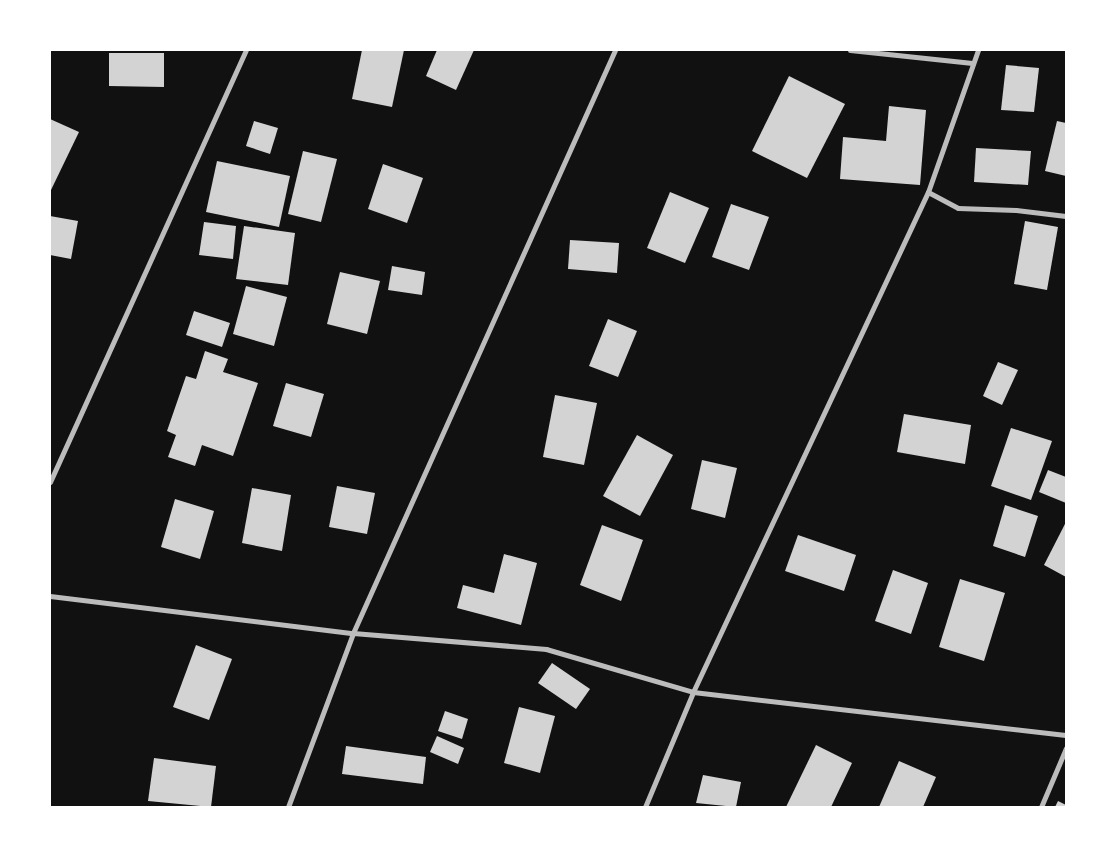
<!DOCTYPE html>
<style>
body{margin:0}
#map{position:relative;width:1116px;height:857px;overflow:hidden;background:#111;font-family:Helvetica,sans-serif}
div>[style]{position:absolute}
.building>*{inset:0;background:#d3d3d3}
.minor>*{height:5px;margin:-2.5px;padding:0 2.5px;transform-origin:2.5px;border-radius:2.5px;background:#bcbcbc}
span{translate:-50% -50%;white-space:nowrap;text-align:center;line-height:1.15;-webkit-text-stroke:4px #fff;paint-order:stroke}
.frame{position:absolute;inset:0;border:51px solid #fff;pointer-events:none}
</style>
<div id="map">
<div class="building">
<i style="clip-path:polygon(362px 50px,404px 50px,392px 107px,352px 99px)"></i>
<i style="clip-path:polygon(437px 50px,474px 50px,456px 90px,426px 76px)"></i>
<i style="clip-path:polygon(109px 53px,164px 53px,164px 87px,109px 86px)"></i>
<i style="clip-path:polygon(1006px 65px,1039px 68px,1034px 112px,1001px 110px)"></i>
<i style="clip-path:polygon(789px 76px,845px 104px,807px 178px,752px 151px)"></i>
<i style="clip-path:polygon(889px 106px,926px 110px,920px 185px,840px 179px,843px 137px,886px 141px)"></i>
<i style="clip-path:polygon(50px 119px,79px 132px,51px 190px,50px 189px)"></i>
<i style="clip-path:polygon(254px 121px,278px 128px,270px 154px,246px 146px)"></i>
<i style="clip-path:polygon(1057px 121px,1066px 123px,1066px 176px,1045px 171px)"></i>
<i style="clip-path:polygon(976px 148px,1031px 151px,1028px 185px,974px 182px)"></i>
<i style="clip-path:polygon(303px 151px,337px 159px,321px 222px,288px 214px)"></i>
<i style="clip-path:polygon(217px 161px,290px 176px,279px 227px,206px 212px)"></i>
<i style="clip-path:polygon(383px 164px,423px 178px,407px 223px,368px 209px)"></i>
<i style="clip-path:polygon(670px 192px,709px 208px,685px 263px,647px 248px)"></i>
<i style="clip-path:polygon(731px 204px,769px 217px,749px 270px,712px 257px)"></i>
<i style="clip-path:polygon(50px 216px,78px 221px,71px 259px,50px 255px)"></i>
<i style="clip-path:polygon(1025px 221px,1058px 227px,1047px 290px,1014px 284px)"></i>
<i style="clip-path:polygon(204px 222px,236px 226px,233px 259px,199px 255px)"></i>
<i style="clip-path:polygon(244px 226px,295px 233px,288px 285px,236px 279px)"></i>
<i style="clip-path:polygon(570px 240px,619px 243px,617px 273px,568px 269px)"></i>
<i style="clip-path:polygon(392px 266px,425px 272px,422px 295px,388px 290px)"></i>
<i style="clip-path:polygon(340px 272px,380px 281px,367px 334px,327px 324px)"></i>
<i style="clip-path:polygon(246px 286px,287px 297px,274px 346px,233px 334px)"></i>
<i style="clip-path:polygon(194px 311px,230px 323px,222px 347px,186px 335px)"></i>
<i style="clip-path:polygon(608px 319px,637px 331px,618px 377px,589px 366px)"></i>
<i style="clip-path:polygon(205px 351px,228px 359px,223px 372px,258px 383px,233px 456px,202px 445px,195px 466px,168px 457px,176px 435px,167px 431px,186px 376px,196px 379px)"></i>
<i style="clip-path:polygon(998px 362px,1018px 370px,1002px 405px,983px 396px)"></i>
<i style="clip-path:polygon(286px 383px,324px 394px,311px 437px,273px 426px)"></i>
<i style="clip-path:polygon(555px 395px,597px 403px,584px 465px,543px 457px)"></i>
<i style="clip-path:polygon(904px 414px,971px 425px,965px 464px,897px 452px)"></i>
<i style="clip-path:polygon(1011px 428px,1052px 441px,1031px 500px,991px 486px)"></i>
<i style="clip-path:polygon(637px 435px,673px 455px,640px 516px,603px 496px)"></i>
<i style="clip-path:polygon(702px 460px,737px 468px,725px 518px,691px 509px)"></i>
<i style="clip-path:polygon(1048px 470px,1066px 477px,1066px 503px,1039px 492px)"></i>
<i style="clip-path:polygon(337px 486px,375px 493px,367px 534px,329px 527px)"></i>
<i style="clip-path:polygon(252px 488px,291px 495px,282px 551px,242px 543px)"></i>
<i style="clip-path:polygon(175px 499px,214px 511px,200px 559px,161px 547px)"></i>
<i style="clip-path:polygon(1005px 505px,1038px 516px,1025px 557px,993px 546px)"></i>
<i style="clip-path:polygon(1066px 522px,1066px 577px,1044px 565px)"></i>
<i style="clip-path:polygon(602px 525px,643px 540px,621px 601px,580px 585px)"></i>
<i style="clip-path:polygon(798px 535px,856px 555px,844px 591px,785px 571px)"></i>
<i style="clip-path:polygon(504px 554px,537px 563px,521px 625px,457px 608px,463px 585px,494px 593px)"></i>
<i style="clip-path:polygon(893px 570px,928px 583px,911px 634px,875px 621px)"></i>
<i style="clip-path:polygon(960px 579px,1005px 593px,984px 661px,939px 647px)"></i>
<i style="clip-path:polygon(196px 645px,232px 659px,209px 720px,173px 707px)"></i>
<i style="clip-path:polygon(552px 663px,590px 689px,576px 709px,538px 683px)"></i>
<i style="clip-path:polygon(519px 707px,555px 716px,540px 773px,504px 763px)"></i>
<i style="clip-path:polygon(445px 711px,468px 719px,462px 739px,438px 731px)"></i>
<i style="clip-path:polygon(437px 736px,464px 748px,458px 764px,430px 752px)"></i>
<i style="clip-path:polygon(816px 745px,852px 763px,831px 807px,786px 807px)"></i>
<i style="clip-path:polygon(346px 746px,426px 757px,423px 784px,342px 774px)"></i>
<i style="clip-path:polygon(154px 758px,216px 766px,211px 807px,148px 801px)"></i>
<i style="clip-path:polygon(899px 761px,936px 777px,923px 807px,879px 807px)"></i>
<i style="clip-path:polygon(703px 775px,741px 782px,736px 807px,696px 803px)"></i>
<i style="clip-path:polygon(1058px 801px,1066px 805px,1066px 807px,1055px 807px)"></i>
</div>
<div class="minor">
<i style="left:850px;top:50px;width:123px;rotate:6.1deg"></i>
<i style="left:928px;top:192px;width:34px;rotate:28deg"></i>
<i style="left:958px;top:208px;width:58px;rotate:2deg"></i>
<i style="left:1016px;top:210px;width:50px;rotate:6.8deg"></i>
<i style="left:50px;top:482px;width:474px;rotate:-65.6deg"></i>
<i style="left:50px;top:596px;width:305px;rotate:7deg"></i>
<i style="left:353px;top:633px;width:194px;rotate:4.7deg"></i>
<i style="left:546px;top:649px;width:153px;rotate:16.3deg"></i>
<i style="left:693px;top:692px;width:375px;rotate:6.6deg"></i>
<i style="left:288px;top:807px;width:186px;rotate:-69.5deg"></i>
<i style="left:353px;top:633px;width:639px;rotate:-65.8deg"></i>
<i style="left:645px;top:807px;width:125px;rotate:-67.3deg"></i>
<i style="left:693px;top:692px;width:552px;rotate:-64.83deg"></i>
<i style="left:928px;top:192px;width:151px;rotate:-70.6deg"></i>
<i style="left:1041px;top:807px;width:64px;rotate:-67deg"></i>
</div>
<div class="frame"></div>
</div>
